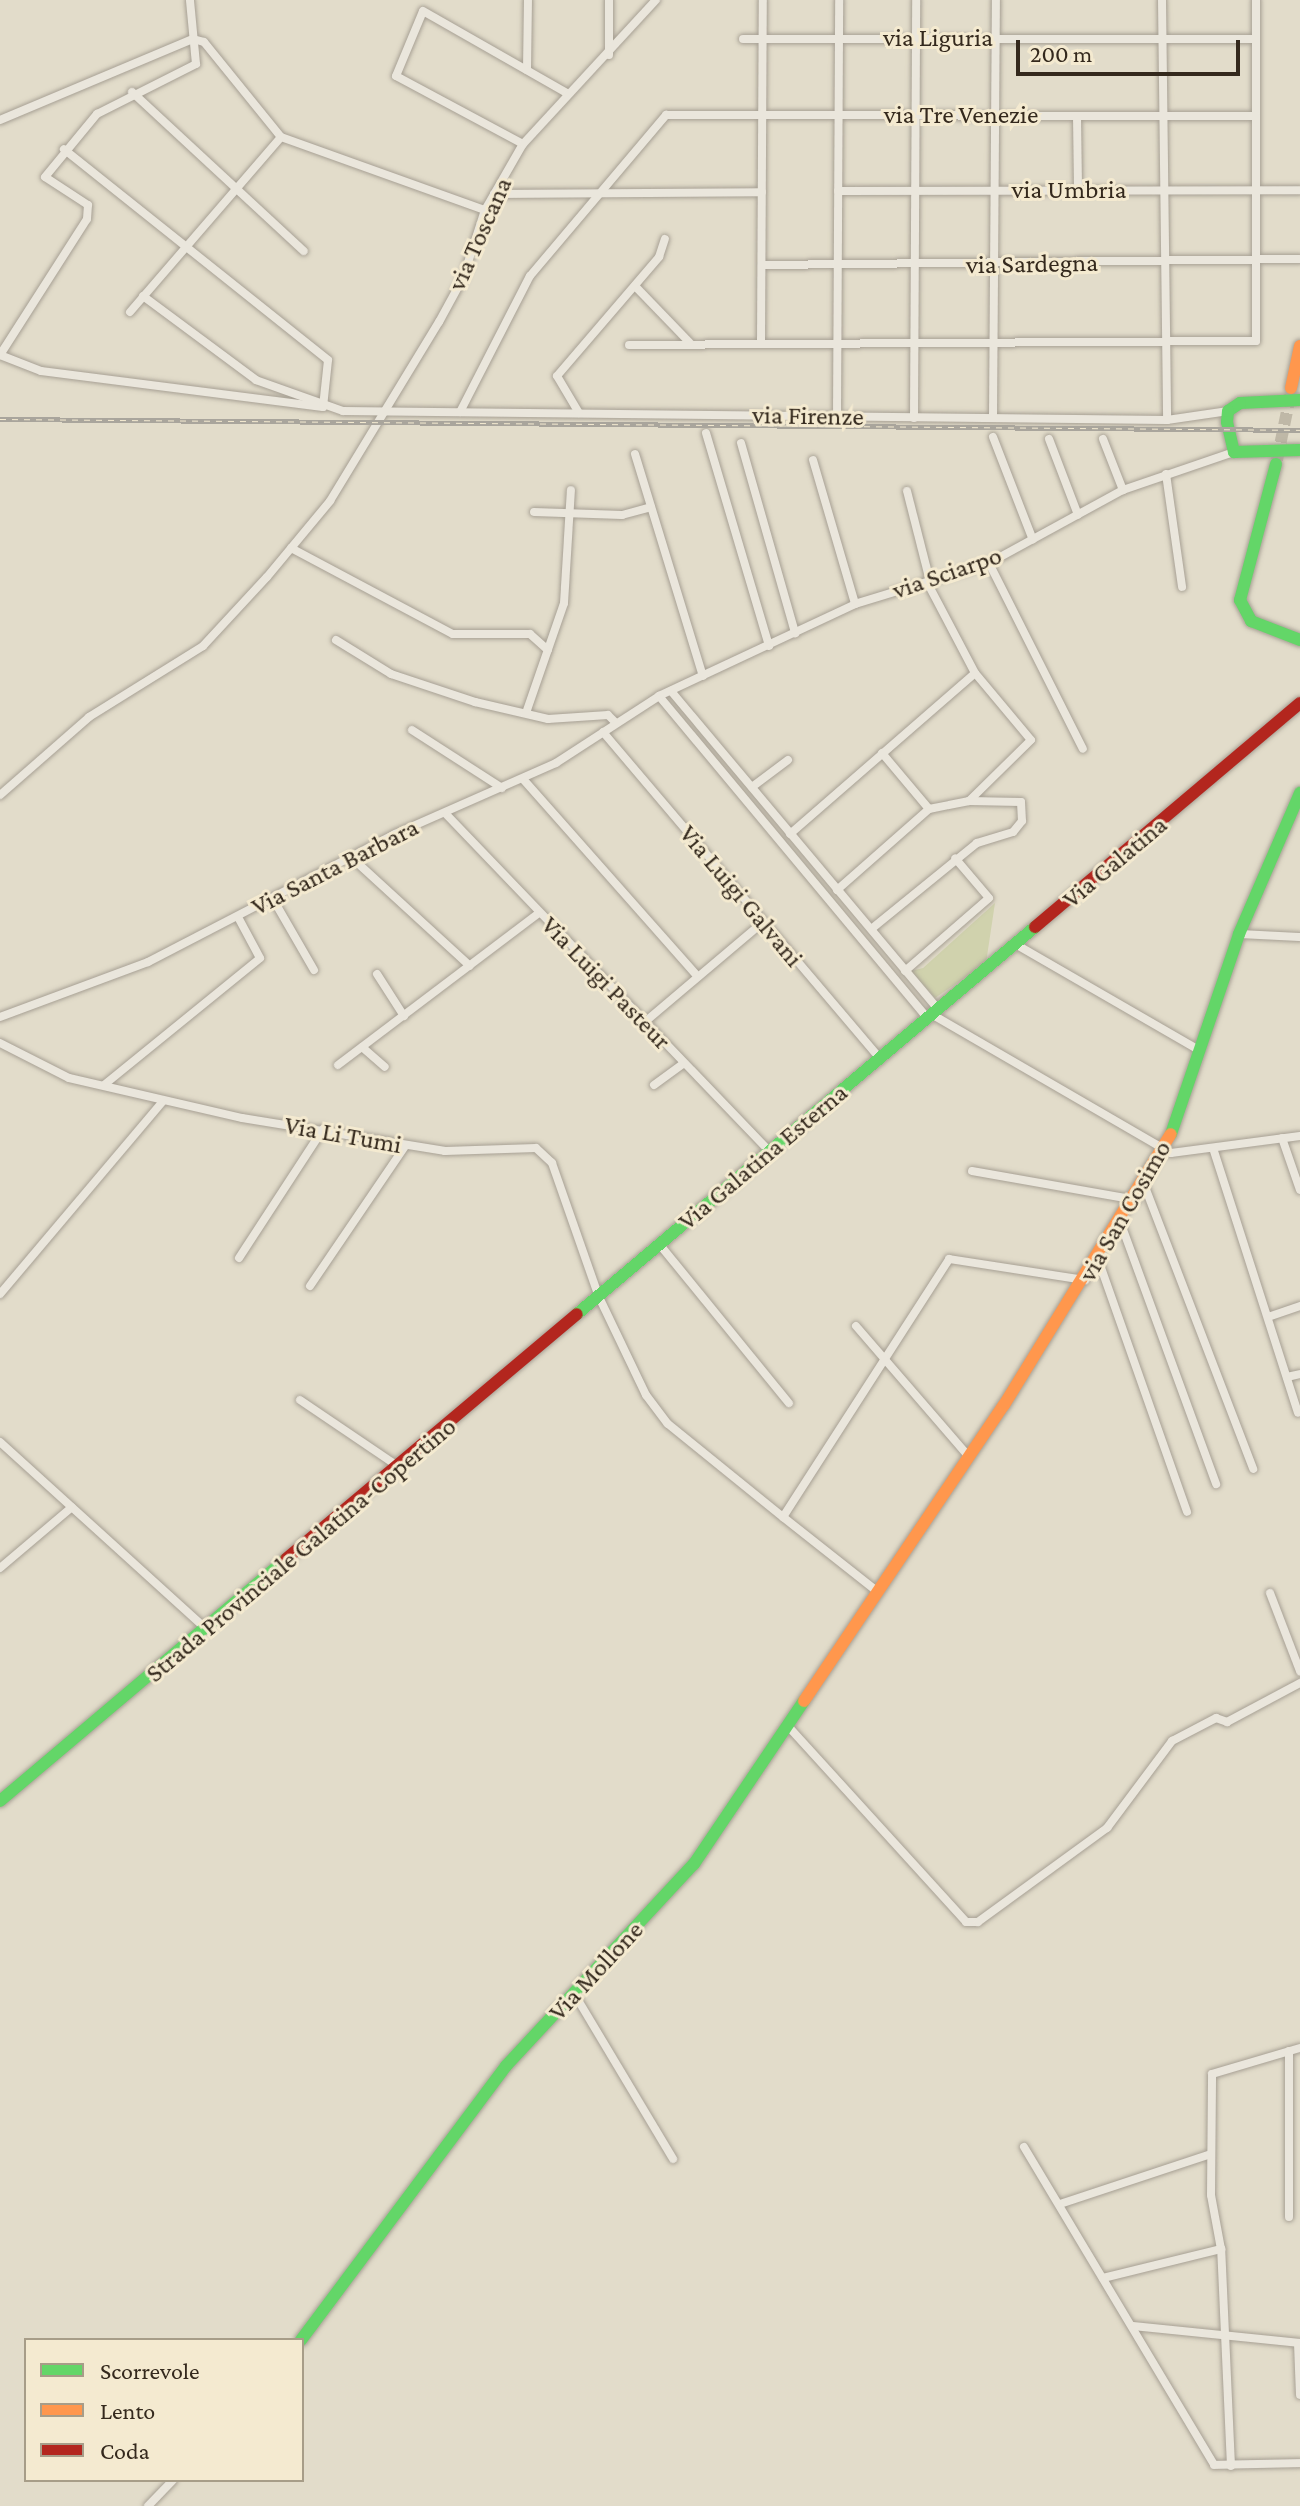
<!DOCTYPE html>
<style>
body{margin:0}
#map{position:relative;width:1300px;height:2506px;overflow:hidden;background:#e2dcca;font-family:"Crimson Pro",serif}
div>[style]{position:absolute}
.green>*{inset:0;background:#d0d2ad}
.secondary-tunnel>*{height:12px;margin-top:-6px;transform-origin:0;background:repeating-linear-gradient(90deg,#bfb8a7 0 12px,transparent 0 18px)}
.roads{filter:drop-shadow(0 0 2px #a7a094) drop-shadow(0 0 2px #a7a094)}
.street>*{height:8px;margin:-4px;padding:0 4px;transform-origin:4px;border-radius:4px;background:#eae6dc}
.fast>*{height:12px;margin:-6px;padding:0 6px;transform-origin:6px;border-radius:6px;background:#63d668}
.slow>*{height:12px;margin:-6px;padding:0 6px;transform-origin:6px;border-radius:6px;background:#ff974d}
.jam>*{height:12px;margin:-6px;padding:0 6px;transform-origin:6px;border-radius:6px;background:#b3261e}
.rail>*{height:5px;margin-top:-2.5px;transform-origin:0;background:repeating-linear-gradient(90deg,#f4ead0 0 6px,#a9a59c 0 12px);box-sizing:border-box;border-block:2px solid #a9a59c}
span{translate:-50% -50%;white-space:nowrap;text-align:center;line-height:1.15;-webkit-text-stroke:6px #f4ead0;paint-order:stroke}
.street-label{font-size:26px;color:#34291d}
.legend{position:absolute;left:24px;top:2338px;width:280px;height:144px;box-sizing:border-box;background:#f4ead0;border:2px solid #a79d88;margin:0;padding:10px 14px;list-style:none;font-size:24px;color:#34291d}
.legend li{display:flex;align-items:center;gap:16px;height:40px}
.legend b{width:40px;border:2px solid #a79d88}
.scale{position:absolute;left:1016px;top:40px;width:224px;height:36px;box-sizing:border-box;border:4px solid #34291d;border-top:0;padding-left:10px;font-size:24px;line-height:28px;white-space:nowrap;color:#34291d;-webkit-text-stroke:6px #f4ead0;paint-order:stroke}
</style>
<div id="map">
<div class="green">
<i style="clip-path:polygon(995px 903px,986px 963px,935px 998px,911px 971px,923px 968px)"></i>
</div>
<div class="secondary-tunnel">
<i style="left:1277px;top:460px;width:69px;rotate:-78.4deg"></i>
</div>
<div class="roads">
<div class="street">
<i style="left:1162px;top:0;width:420px;rotate:89.3deg"></i>
<i style="left:743px;top:39px;width:513px"></i>
<i style="left:609px;top:55px;width:55px;rotate:-90deg"></i>
<i style="left:527px;top:70px;width:70px;rotate:-89.2deg"></i>
<i style="left:132px;top:92px;width:234px;rotate:42.8deg"></i>
<i style="left:1077px;top:116px;width:74px;rotate:89.2deg"></i>
<i style="left:0;top:120px;width:209px;rotate:-22.8deg"></i>
<i style="left:193px;top:39px;width:11px;rotate:15deg"></i>
<i style="left:204px;top:42px;width:122px;rotate:51deg"></i>
<i style="left:281px;top:137px;width:217px;rotate:19.7deg"></i>
<i style="left:523px;top:144px;width:144px;rotate:-151.8deg"></i>
<i style="left:396px;top:76px;width:70px;rotate:-67.4deg"></i>
<i style="left:423px;top:11px;width:166px;rotate:29.7deg"></i>
<i style="left:838px;top:191px;width:462px;rotate:-0.1deg"></i>
<i style="left:494px;top:194px;width:268px;rotate:-0.4deg"></i>
<i style="left:764px;top:265px;width:536px;rotate:-0.64deg"></i>
<i style="left:635px;top:286px;width:79px;rotate:46deg"></i>
<i style="left:143px;top:296px;width:141px;rotate:36.6deg"></i>
<i style="left:256px;top:380px;width:92px;rotate:19.6deg"></i>
<i style="left:343px;top:411px;width:824px;rotate:0.63deg"></i>
<i style="left:1167px;top:420px;width:62px;rotate:-8.4deg"></i>
<i style="left:130px;top:312px;width:231px;rotate:-49.2deg"></i>
<i style="left:761px;top:343px;width:343px;rotate:-89.7deg"></i>
<i style="left:629px;top:345px;width:627px;rotate:-0.37deg"></i>
<i style="left:1256px;top:341px;width:341px;rotate:-90deg"></i>
<i style="left:0;top:355px;width:44px;rotate:21.3deg"></i>
<i style="left:41px;top:371px;width:284px;rotate:7.3deg"></i>
<i style="left:323px;top:407px;width:47px;rotate:-83.9deg"></i>
<i style="left:328px;top:360px;width:338px;rotate:-141.4deg"></i>
<i style="left:0;top:355px;width:161px;rotate:-57.4deg"></i>
<i style="left:87px;top:219px;width:14px;rotate:-86deg"></i>
<i style="left:88px;top:205px;width:51px;rotate:-146.9deg"></i>
<i style="left:45px;top:177px;width:82px;rotate:-50.5deg"></i>
<i style="left:97px;top:114px;width:111px;rotate:-26.8deg"></i>
<i style="left:196px;top:64px;width:64px;rotate:-95.4deg"></i>
<i style="left:460px;top:412px;width:153px;rotate:-62.8deg"></i>
<i style="left:530px;top:276px;width:211px;rotate:-49.8deg"></i>
<i style="left:666px;top:115px;width:590px;rotate:0.1deg"></i>
<i style="left:579px;top:413px;width:43px;rotate:-120.7deg"></i>
<i style="left:557px;top:376px;width:157px;rotate:-49.4deg"></i>
<i style="left:659px;top:257px;width:19px;rotate:-72deg"></i>
<i style="left:837px;top:416px;width:416px;rotate:-89.7deg"></i>
<i style="left:993px;top:417px;width:417px;rotate:-89.6deg"></i>
<i style="left:914px;top:418px;width:418px;rotate:-89.7deg"></i>
<i style="left:706px;top:433px;width:222px;rotate:73.5deg"></i>
<i style="left:993px;top:437px;width:110px;rotate:68.8deg"></i>
<i style="left:1049px;top:439px;width:81px;rotate:69.1deg"></i>
<i style="left:1103px;top:439px;width:55px;rotate:68.6deg"></i>
<i style="left:741px;top:443px;width:198px;rotate:74.1deg"></i>
<i style="left:635px;top:454px;width:232px;rotate:73deg"></i>
<i style="left:813px;top:460px;width:150px;rotate:73.7deg"></i>
<i style="left:1166px;top:474px;width:114px;rotate:81.9deg"></i>
<i style="left:907px;top:491px;width:93px;rotate:75.7deg"></i>
<i style="left:534px;top:512px;width:88px;rotate:2deg"></i>
<i style="left:622px;top:515px;width:30px;rotate:-15deg"></i>
<i style="left:291px;top:548px;width:183px;rotate:28deg"></i>
<i style="left:453px;top:634px;width:77px"></i>
<i style="left:530px;top:634px;width:24px;rotate:42deg"></i>
<i style="left:989px;top:563px;width:208px;rotate:63.2deg"></i>
<i style="left:927px;top:582px;width:103px;rotate:62.2deg"></i>
<i style="left:975px;top:673px;width:87px;rotate:50.1deg"></i>
<i style="left:1031px;top:740px;width:87px;rotate:135.5deg"></i>
<i style="left:336px;top:640px;width:65px;rotate:31.7deg"></i>
<i style="left:391px;top:674px;width:89px;rotate:18.4deg"></i>
<i style="left:475px;top:702px;width:75px;rotate:13.1deg"></i>
<i style="left:548px;top:719px;width:60px;rotate:-3.8deg"></i>
<i style="left:608px;top:715px;width:11px;rotate:45deg"></i>
<i style="left:671px;top:691px;width:417px;rotate:50deg"></i>
<i style="left:659px;top:696px;width:420px;rotate:50.2deg"></i>
<i style="left:526px;top:713px;width:116px;rotate:-70.9deg"></i>
<i style="left:564px;top:603px;width:113px;rotate:-86.5deg"></i>
<i style="left:412px;top:730px;width:107px;rotate:32.8deg"></i>
<i style="left:603px;top:732px;width:429px;rotate:49.7deg"></i>
<i style="left:882px;top:753px;width:73px;rotate:50deg"></i>
<i style="left:523px;top:779px;width:263px;rotate:48.5deg"></i>
<i style="left:752px;top:787px;width:45px;rotate:-36.9deg"></i>
<i style="left:0;top:795px;width:118px;rotate:-41.2deg"></i>
<i style="left:89px;top:717px;width:134px;rotate:-31.9deg"></i>
<i style="left:203px;top:646px;width:94px;rotate:-47.2deg"></i>
<i style="left:267px;top:577px;width:99px;rotate:-50.3deg"></i>
<i style="left:330px;top:501px;width:210px;rotate:-58.7deg"></i>
<i style="left:439px;top:322px;width:50px;rotate:-61.4deg"></i>
<i style="left:463px;top:278px;width:71px;rotate:-72.1deg"></i>
<i style="left:485px;top:210px;width:76px;rotate:-60.1deg"></i>
<i style="left:523px;top:144px;width:196px;rotate:-47.3deg"></i>
<i style="left:445px;top:813px;width:468px;rotate:46.2deg"></i>
<i style="left:790px;top:834px;width:245px;rotate:-41deg"></i>
<i style="left:351px;top:857px;width:161px;rotate:42.5deg"></i>
<i style="left:837px;top:890px;width:123px;rotate:-41.4deg"></i>
<i style="left:929px;top:809px;width:41px;rotate:-11.3deg"></i>
<i style="left:969px;top:801px;width:52px;rotate:1.1deg"></i>
<i style="left:1021px;top:802px;width:19px;rotate:87deg"></i>
<i style="left:1022px;top:821px;width:14px;rotate:129deg"></i>
<i style="left:1013px;top:832px;width:38px;rotate:163deg"></i>
<i style="left:977px;top:843px;width:136px;rotate:140.9deg"></i>
<i style="left:273px;top:899px;width:82px;rotate:60deg"></i>
<i style="left:1239px;top:934px;width:61px;rotate:2.8deg"></i>
<i style="left:1017px;top:945px;width:210px;rotate:30deg"></i>
<i style="left:905px;top:971px;width:111px;rotate:-41deg"></i>
<i style="left:989px;top:898px;width:52px;rotate:-130.4deg"></i>
<i style="left:377px;top:974px;width:50px;rotate:57.3deg"></i>
<i style="left:933px;top:1015px;width:275px;rotate:30.1deg"></i>
<i style="left:1171px;top:1153px;width:130px;rotate:-7.5deg"></i>
<i style="left:0;top:1017px;width:158px;rotate:-20.4deg"></i>
<i style="left:148px;top:962px;width:278px;rotate:-27.4deg"></i>
<i style="left:395px;top:834px;width:176px;rotate:-23.8deg"></i>
<i style="left:556px;top:763px;width:123px;rotate:-33deg"></i>
<i style="left:659px;top:696px;width:217px;rotate:-25.1deg"></i>
<i style="left:855px;top:604px;width:140px;rotate:-17deg"></i>
<i style="left:989px;top:563px;width:153px;rotate:-28.6deg"></i>
<i style="left:1123px;top:490px;width:117px;rotate:-18.9deg"></i>
<i style="left:646px;top:1021px;width:153px;rotate:-40.2deg"></i>
<i style="left:0;top:1043px;width:77px;rotate:26.9deg"></i>
<i style="left:69px;top:1078px;width:178px;rotate:13deg"></i>
<i style="left:242px;top:1118px;width:206px;rotate:9.2deg"></i>
<i style="left:445px;top:1151px;width:91px;rotate:-1.9deg"></i>
<i style="left:536px;top:1148px;width:22px;rotate:43deg"></i>
<i style="left:552px;top:1163px;width:142px;rotate:70.7deg"></i>
<i style="left:599px;top:1297px;width:109px;rotate:64.4deg"></i>
<i style="left:646px;top:1395px;width:36px;rotate:53deg"></i>
<i style="left:668px;top:1424px;width:148px;rotate:39deg"></i>
<i style="left:783px;top:1517px;width:307px;rotate:-57.2deg"></i>
<i style="left:949px;top:1259px;width:138px;rotate:8.8deg"></i>
<i style="left:362px;top:1047px;width:30px;rotate:41deg"></i>
<i style="left:338px;top:1065px;width:251px;rotate:-37.1deg"></i>
<i style="left:104px;top:1085px;width:201px;rotate:-39.1deg"></i>
<i style="left:260px;top:958px;width:47px;rotate:-118.2deg"></i>
<i style="left:654px;top:1085px;width:36px;rotate:-36deg"></i>
<i style="left:1282px;top:1138px;width:55px;rotate:70.9deg"></i>
<i style="left:1213px;top:1148px;width:278px;rotate:72.2deg"></i>
<i style="left:972px;top:1171px;width:167px;rotate:10deg"></i>
<i style="left:1145px;top:1187px;width:302px;rotate:69deg"></i>
<i style="left:1121px;top:1224px;width:277px;rotate:69.9deg"></i>
<i style="left:660px;top:1245px;width:204px;rotate:50.8deg"></i>
<i style="left:239px;top:1258px;width:154px;rotate:-56.9deg"></i>
<i style="left:1098px;top:1259px;width:268px;rotate:70.6deg"></i>
<i style="left:310px;top:1286px;width:169px;rotate:-55.8deg"></i>
<i style="left:0;top:1294px;width:251px;rotate:-49.8deg"></i>
<i style="left:1268px;top:1317px;width:34px;rotate:-19deg"></i>
<i style="left:856px;top:1326px;width:174px;rotate:49.2deg"></i>
<i style="left:1287px;top:1377px;width:13px;rotate:-13deg"></i>
<i style="left:300px;top:1400px;width:120px;rotate:34.1deg"></i>
<i style="left:0;top:1442px;width:278px;rotate:42.2deg"></i>
<i style="left:783px;top:1517px;width:121px;rotate:38.3deg"></i>
<i style="left:0;top:1568px;width:94px;rotate:-40.3deg"></i>
<i style="left:1270px;top:1593px;width:84px;rotate:69deg"></i>
<i style="left:787px;top:1725px;width:266px;rotate:47.7deg"></i>
<i style="left:966px;top:1922px;width:12px"></i>
<i style="left:978px;top:1922px;width:160px;rotate:-36.1deg"></i>
<i style="left:1107px;top:1828px;width:109px;rotate:-53.2deg"></i>
<i style="left:1172px;top:1741px;width:50px;rotate:-27.6deg"></i>
<i style="left:1216px;top:1718px;width:12px;rotate:20deg"></i>
<i style="left:1227px;top:1722px;width:83px;rotate:-28.1deg"></i>
<i style="left:575px;top:1995px;width:191px;rotate:59.1deg"></i>
<i style="left:1024px;top:2147px;width:370px;rotate:59.1deg"></i>
<i style="left:1214px;top:2465px;width:86px;rotate:-1.3deg"></i>
<i style="left:1060px;top:2204px;width:159px;rotate:-18.3deg"></i>
<i style="left:1289px;top:2217px;width:166px;rotate:-90deg"></i>
<i style="left:1103px;top:2278px;width:122px;rotate:-13.8deg"></i>
<i style="left:1133px;top:2326px;width:168px;rotate:5.8deg"></i>
<i style="left:1298px;top:2343px;width:52px;rotate:87.8deg"></i>
<i style="left:1231px;top:2466px;width:217px;rotate:-92.6deg"></i>
<i style="left:1221px;top:2249px;width:55px;rotate:-100.5deg"></i>
<i style="left:1211px;top:2195px;width:121px;rotate:-89.5deg"></i>
<i style="left:1212px;top:2074px;width:92px;rotate:-16.5deg"></i>
<i style="left:148px;top:2506px;width:36px;rotate:-46deg"></i>
</div>
<div class="fast">
<i style="left:1300px;top:400px;width:60px;rotate:177.1deg"></i>
<i style="left:1240px;top:403px;width:14px;rotate:146deg"></i>
<i style="left:1228px;top:411px;width:11px;rotate:95deg"></i>
<i style="left:1227px;top:422px;width:31px;rotate:77deg"></i>
<i style="left:1234px;top:452px;width:66px;rotate:-1.7deg"></i>
<i style="left:1276px;top:464px;width:141px;rotate:104.8deg"></i>
<i style="left:1240px;top:600px;width:24px;rotate:62deg"></i>
<i style="left:1251px;top:621px;width:53px;rotate:21.2deg"></i>
<i style="left:1171px;top:1134px;width:211px;rotate:-71.2deg"></i>
<i style="left:1239px;top:934px;width:154px;rotate:-66.6deg"></i>
<i style="left:577px;top:1314px;width:600px;rotate:-40.2deg"></i>
<i style="left:0;top:1801px;width:375px;rotate:-40.2deg"></i>
<i style="left:301px;top:2340px;width:342px;rotate:-53.2deg"></i>
<i style="left:506px;top:2066px;width:276px;rotate:-47.1deg"></i>
<i style="left:694px;top:1864px;width:197px;rotate:-56deg"></i>
</div>
<div class="slow">
<i style="left:1291px;top:388px;width:43px;rotate:-77.9deg"></i>
<i style="left:804px;top:1701px;width:357px;rotate:-56deg"></i>
<i style="left:1004px;top:1405px;width:318px;rotate:-58.4deg"></i>
</div>
<div class="jam">
<i style="left:1035px;top:927px;width:347px;rotate:-40.2deg"></i>
<i style="left:286px;top:1559px;width:380px;rotate:-40.1deg"></i>
</div>
</div>
<div class="rail">
<i style="left:0;top:419px;width:1300px;rotate:0.48deg"></i>
</div>
<div class="street-label">
<span style="left:938px;top:38px">via Liguria</span>
<span style="left:961px;top:115px">via Tre Venezie</span>
<span style="left:1069px;top:190px">via Umbria</span>
<span style="left:480px;top:234px;rotate:-66deg">via Toscana</span>
<span style="left:1032px;top:264px;rotate:-1deg">via Sardegna</span>
<span style="left:808px;top:416px;rotate:1deg">via Firenze</span>
<span style="left:947px;top:573px;rotate:-19deg">via Sciarpo</span>
<span style="left:1115px;top:862px;rotate:-40deg">Via Galatina</span>
<span style="left:335px;top:867px;rotate:-27deg">Via Santa Barbara</span>
<span style="left:741px;top:896px;rotate:50deg">Via Luigi Galvani</span>
<span style="left:606px;top:983px;rotate:46deg">Via Luigi Pasteur</span>
<span style="left:343px;top:1135px;rotate:10deg">Via Li Tumi</span>
<span style="left:763px;top:1157px;rotate:-40deg">Via Galatina Esterna</span>
<span style="left:1125px;top:1211px;rotate:-60deg">via San Cosimo</span>
<span style="left:301px;top:1550px;rotate:-40deg">Strada Provinciale Galatina-Copertino</span>
<span style="left:596px;top:1971px;rotate:-47deg">Via Mollone</span>
</div>
<ul class="legend">
<li><b style="height:10px;background:#63d668"></b>Scorrevole</li>
<li><b style="height:10px;background:#ff974d"></b>Lento</li>
<li><b style="height:10px;background:#b3261e"></b>Coda</li>
</ul>
<div class="scale">200 m</div>
</div>
